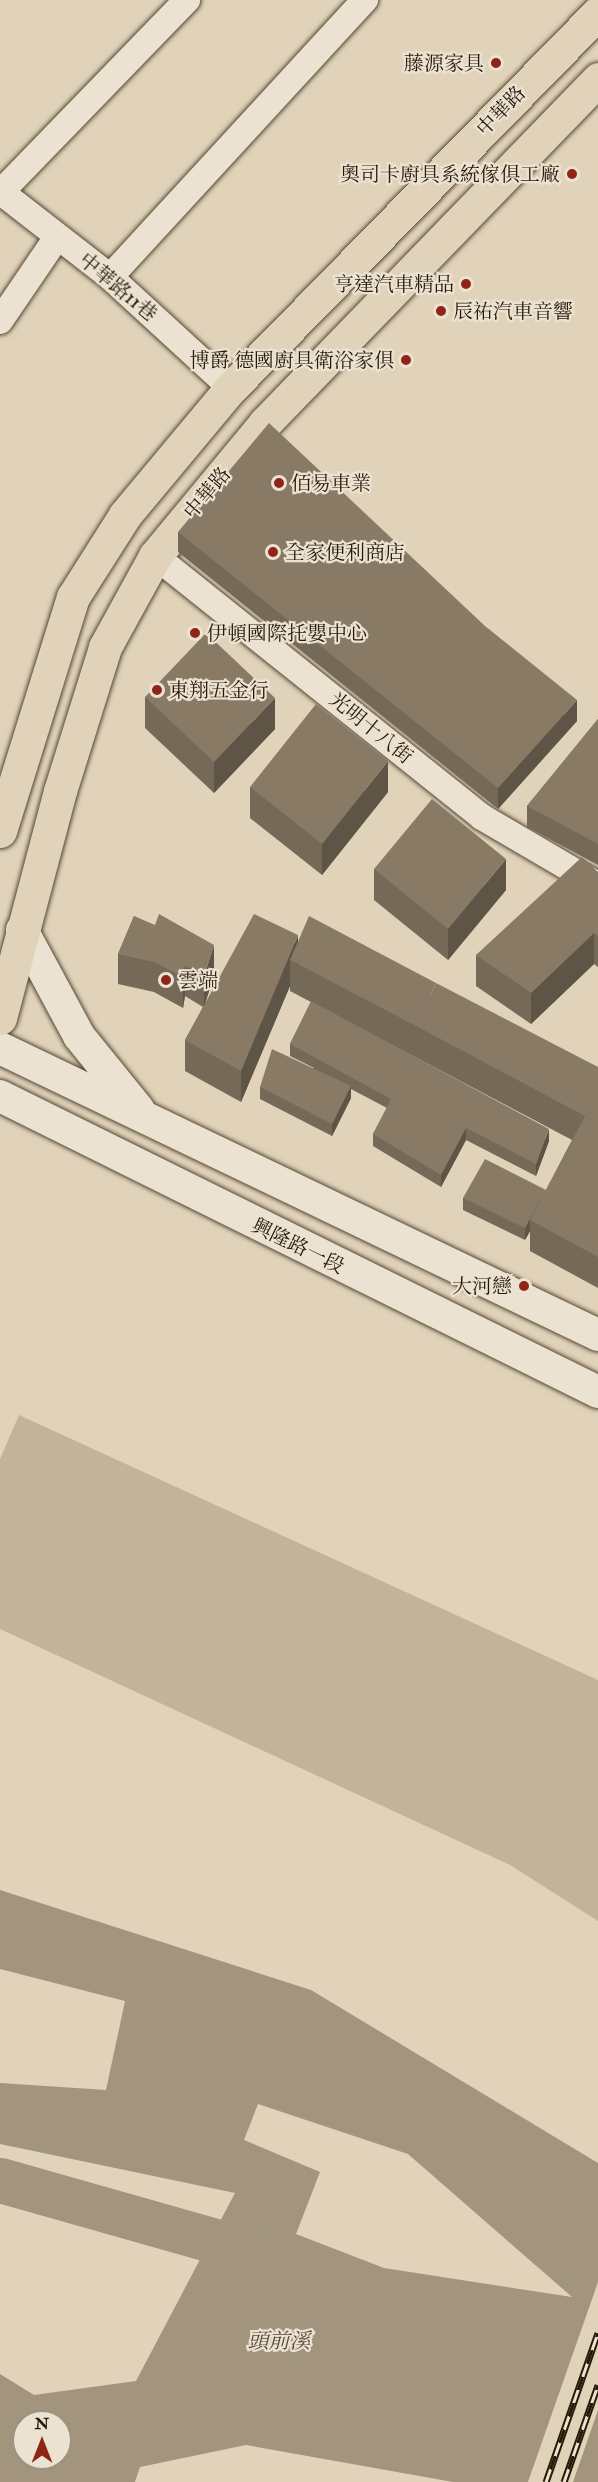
<!DOCTYPE html>
<meta charset="utf-8">
<style>
body{margin:0}
#map{position:relative;width:598px;height:2482px;overflow:hidden;background:#e1d3b9;font-family:"IM FELL Double Pica","Noto Serif TC",serif}
div>[style]{position:absolute}
.green>*{inset:0;background:#c2b49b}
.water>*{inset:0;background:#a2947d}
.pier>*{inset:0;background:#e1d3b9}
.river>*{height:45px;margin:-22.5px;padding:0 22.5px;transform-origin:22.5px;border-radius:22.5px;background:#a2947d}
.roads{filter:drop-shadow(0 0 2px #564835) drop-shadow(0 0 2px #564835)}
.minor>*{height:26px;margin:-13px;padding:0 13px;transform-origin:13px;border-radius:13px;background:#ece2d2}
.tertiary>*{height:32px;margin:-16px;padding:0 16px;transform-origin:16px;border-radius:16px;background:#ece2d2}
.primary>*{height:33px;margin:-16.5px;padding:0 16.5px;transform-origin:16.5px;border-radius:16.5px;background:#e1d3b9}
.rail>*{height:7px;margin-top:-3.5px;transform-origin:0;background:repeating-linear-gradient(90deg,#ece2d2 0 14px,#281a09 0 28px);box-sizing:border-box;border-block:2px solid #281a09}
.wall>*{inset:0;background:#756957}
.shaded-wall>*{inset:0;background:#5f5547}
.building>*{inset:0;background:#887a65}
.dots>*{width:16px;height:16px;translate:-50% -50%;box-sizing:border-box;border:3px solid #ece2d2;border-radius:50%}
span{translate:-50% -50%;white-space:nowrap;text-align:center;line-height:1.15;-webkit-text-stroke:4.5px #ece2d2;paint-order:stroke}
.poi-label{font-size:20px;color:#281a09}
.right{translate:-100% -50%;text-align:right}
.left{translate:0 -50%;text-align:left}
.street-label{font-size:20px;color:#281a09}
.water-label{font-size:21px;color:#594b37;font-style:italic}
.north{position:absolute;left:12px;top:2410px;width:60px;height:60px;box-sizing:border-box;background:#ece2d2;border:2px solid #9e9282;border-radius:50%;rotate:0deg;font-size:16px;font-weight:700;line-height:24px;text-align:center;color:#281a09}
.north::after{content:'';display:block;margin:auto;width:21px;height:27px;background:#8f2418;clip-path:polygon(50% 0,100% 100%,50% 72%,0 100%)}
</style>
<div id="map">
<div class="green">
<i style="clip-path:polygon(19px 1415px,598px 1680px,598px 1921px,510px 1865px,0 1629px,0 1459px)"></i>
</div>
<div class="water">
<i style="clip-path:polygon(evenodd,0 1890px,311px 1990px,598px 2163px,598px 2482px,453px 2482px,246px 2445px,140px 2467px,135px 2482px,0 2482px,0 2374px,34px 2395px,136px 2381px,235px 2193px,0 2144px,0 2083px,106px 2090px,125px 2001px,0 1969px,0 1890px,258px 2104px,408px 2154px,572px 2297px,384px 2268px,296px 2234px,320px 2172px,244px 2140px,258px 2104px,0 1890px,24px 2422px,60px 2422px,60px 2458px,24px 2458px,24px 2422px)"></i>
</div>
<div class="pier">
<i style="clip-path:polygon(598px 2282px,598px 2410px,573px 2482px,528px 2482px)"></i>
</div>
<div class="river">
<i style="left:0;top:2180px;width:280px;rotate:15.8deg"></i>
</div>
<div class="roads">
<div class="minor">
<i style="left:1px;top:192px;width:138px;rotate:37.9deg"></i>
<i style="left:110px;top:277px;width:164px;rotate:42.5deg"></i>
<i style="left:0;top:193px;width:269px;rotate:-45.9deg"></i>
<i style="left:110px;top:277px;width:377px;rotate:-47.4deg"></i>
<i style="left:0;top:321px;width:102px;rotate:-55.8deg"></i>
<i style="left:155px;top:556px;width:418px;rotate:38.6deg"></i>
<i style="left:482px;top:817px;width:134px;rotate:30.4deg"></i>
</div>
<div class="tertiary">
<i style="left:22px;top:930px;width:120px;rotate:61.7deg"></i>
<i style="left:79px;top:1036px;width:95px;rotate:51deg"></i>
<i style="left:0;top:1048px;width:663px;rotate:25.64deg"></i>
<i style="left:0;top:1096px;width:667px;rotate:26.33deg"></i>
</div>
<div class="primary">
<i style="left:0;top:831px;width:245px;rotate:-72.7deg"></i>
<i style="left:73px;top:597px;width:97px;rotate:-57.6deg"></i>
<i style="left:125px;top:515px;width:165px;rotate:-50.2deg"></i>
<i style="left:231px;top:388px;width:525px;rotate:-45.62deg"></i>
<i style="left:0;top:1018px;width:235px;rotate:-75.2deg"></i>
<i style="left:60px;top:791px;width:151px;rotate:-72.6deg"></i>
<i style="left:105px;top:647px;width:104px;rotate:-61.2deg"></i>
<i style="left:155px;top:556px;width:173px;rotate:-50.4deg"></i>
<i style="left:265px;top:423px;width:479px;rotate:-45.9deg"></i>
</div>
</div>
<div class="rail">
<i style="left:546px;top:2482px;width:158px;rotate:-70.8deg"></i>
<i style="left:564px;top:2482px;width:103px;rotate:-70.7deg"></i>
</div>
<div class="wall">
<i style="clip-path:polygon(178px 532px,577px 721px,498px 809px,178px 552px)"></i>
<i style="clip-path:polygon(145px 697px,275px 729px,214px 793px,145px 728px)"></i>
<i style="clip-path:polygon(598px 719px,598px 865px,527px 827px,527px 806px)"></i>
<i style="clip-path:polygon(250px 787px,388px 792px,322px 875px,250px 818px)"></i>
<i style="clip-path:polygon(374px 869px,506px 890px,448px 960px,374px 900px)"></i>
<i style="clip-path:polygon(598px 872px,598px 967px,594px 964px,531px 1024px,476px 986px,476px 955px)"></i>
<i style="clip-path:polygon(134px 916px,214px 976px,205px 1003px,298px 941px,598px 1067px,598px 1288px,530px 1251px,530px 1231px,525px 1240px,463px 1210px,463px 1198px,546px 1190px,572px 1140px,377px 1037px,549px 1141px,536px 1176px,466px 1140px,441px 1187px,373px 1146px,373px 1134px,387px 1108px,351px 1089px,351px 1098px,332px 1136px,260px 1099px,260px 1087px,314px 1068px,290px 1056px,290px 1044px,311px 1002px,290px 991px,290px 986px,241px 1102px,185px 1071px,185px 1040px,203px 1007px,185px 996px,183px 1008px,154px 992px,118px 984px,118px 954px)"></i>
</div>
<div class="shaded-wall">
<i style="clip-path:polygon(275px 698px,275px 729px,214px 793px,214px 762px)"></i>
<i style="clip-path:polygon(577px 700px,577px 721px,498px 809px,498px 788px)"></i>
<i style="clip-path:polygon(388px 761px,388px 792px,322px 875px,322px 844px)"></i>
<i style="clip-path:polygon(506px 859px,506px 890px,448px 960px,448px 929px)"></i>
<i style="clip-path:polygon(594px 933px,594px 964px,531px 1024px,531px 993px)"></i>
<i style="clip-path:polygon(298px 935px,298px 965px,290px 960px,290px 986px,241px 1102px,241px 1071px)"></i>
<i style="clip-path:polygon(214px 945px,214px 976px,204px 1007px,204px 976px)"></i>
<i style="clip-path:polygon(185px 965px,185px 996px,183px 1008px,183px 977px)"></i>
<i style="clip-path:polygon(351px 1086px,351px 1098px,332px 1136px,332px 1124px)"></i>
<i style="clip-path:polygon(466px 1128px,466px 1140px,441px 1187px,441px 1175px)"></i>
<i style="clip-path:polygon(549px 1129px,549px 1141px,536px 1176px,536px 1164px)"></i>
<i style="clip-path:polygon(546px 1191px,530px 1220px,530px 1231px,525px 1240px,525px 1228px)"></i>
</div>
<div class="building">
<i style="clip-path:polygon(269px 423px,485px 626px,577px 700px,498px 788px,178px 532px)"></i>
<i style="clip-path:polygon(206px 633px,275px 698px,214px 762px,145px 697px)"></i>
<i style="clip-path:polygon(316px 704px,388px 761px,322px 844px,250px 787px)"></i>
<i style="clip-path:polygon(598px 719px,598px 844px,527px 806px)"></i>
<i style="clip-path:polygon(432px 799px,506px 859px,448px 929px,374px 869px)"></i>
<i style="clip-path:polygon(582px 857px,598px 872px,598px 936px,594px 933px,531px 993px,476px 955px)"></i>
<i style="clip-path:polygon(159px 914px,214px 945px,204px 976px,185px 965px,183px 977px,154px 962px,118px 954px,134px 916px,155px 925px)"></i>
<i style="clip-path:polygon(254px 914px,298px 935px,241px 1071px,185px 1040px)"></i>
<i style="clip-path:polygon(309px 916px,436px 983px,416px 1026px,290px 960px)"></i>
<i style="clip-path:polygon(436px 983px,598px 1067px,598px 1123px,416px 1026px)"></i>
<i style="clip-path:polygon(311px 1001px,549px 1129px,536px 1164px,466px 1128px,441px 1175px,373px 1134px,391px 1099px,290px 1044px)"></i>
<i style="clip-path:polygon(272px 1049px,351px 1086px,332px 1124px,260px 1087px)"></i>
<i style="clip-path:polygon(585px 1116px,598px 1123px,598px 1257px,530px 1220px)"></i>
<i style="clip-path:polygon(485px 1159px,546px 1190px,525px 1228px,463px 1198px)"></i>
</div>
<div class="dots">
<i style="left:496px;top:63px;background:#8f2418"></i>
<i style="left:572px;top:174px;background:#8f2418"></i>
<i style="left:466px;top:284px;background:#8f2418"></i>
<i style="left:441px;top:311px;background:#8f2418"></i>
<i style="left:406px;top:360px;background:#8f2418"></i>
<i style="left:279px;top:483px;background:#8f2418"></i>
<i style="left:273px;top:552px;background:#8f2418"></i>
<i style="left:195px;top:633px;background:#8f2418"></i>
<i style="left:157px;top:690px;background:#8f2418"></i>
<i style="left:166px;top:980px;background:#8f2418"></i>
<i style="left:524px;top:1286px;background:#8f2418"></i>
</div>
<div class="poi-label">
<span class="right" style="left:484px;top:63px">藤源家具</span>
<span class="right" style="left:560px;top:174px">奧司卡廚具系統傢俱工廠</span>
<span class="right" style="left:454px;top:284px">亨達汽車精品</span>
<span class="left" style="left:453px;top:311px">辰祐汽車音響</span>
<span class="right" style="left:394px;top:360px">博爵 德國廚具衛浴家俱</span>
<span class="left" style="left:291px;top:483px">佰易車業</span>
<span class="left" style="left:285px;top:552px">全家便利商店</span>
<span class="left" style="left:207px;top:633px">伊頓國際托嬰中心</span>
<span class="left" style="left:169px;top:690px">東翔五金行</span>
<span class="left" style="left:178px;top:980px">雲端</span>
<span class="right" style="left:512px;top:1286px">大河戀</span>
</div>
<div class="street-label">
<span style="left:501px;top:111px;rotate:-46deg">中華路</span>
<span style="left:118px;top:287px;rotate:40deg">中華路11巷</span>
<span style="left:207px;top:493px;rotate:-50deg">中華路</span>
<span style="left:371px;top:728px;rotate:39deg">光明十八街</span>
<span style="left:298px;top:1246px;rotate:26deg">興隆路一段</span>
</div>
<div class="water-label">
<span style="left:279px;top:2342px">頭前溪</span>
</div>
<div class="north">N</div>
</div>
